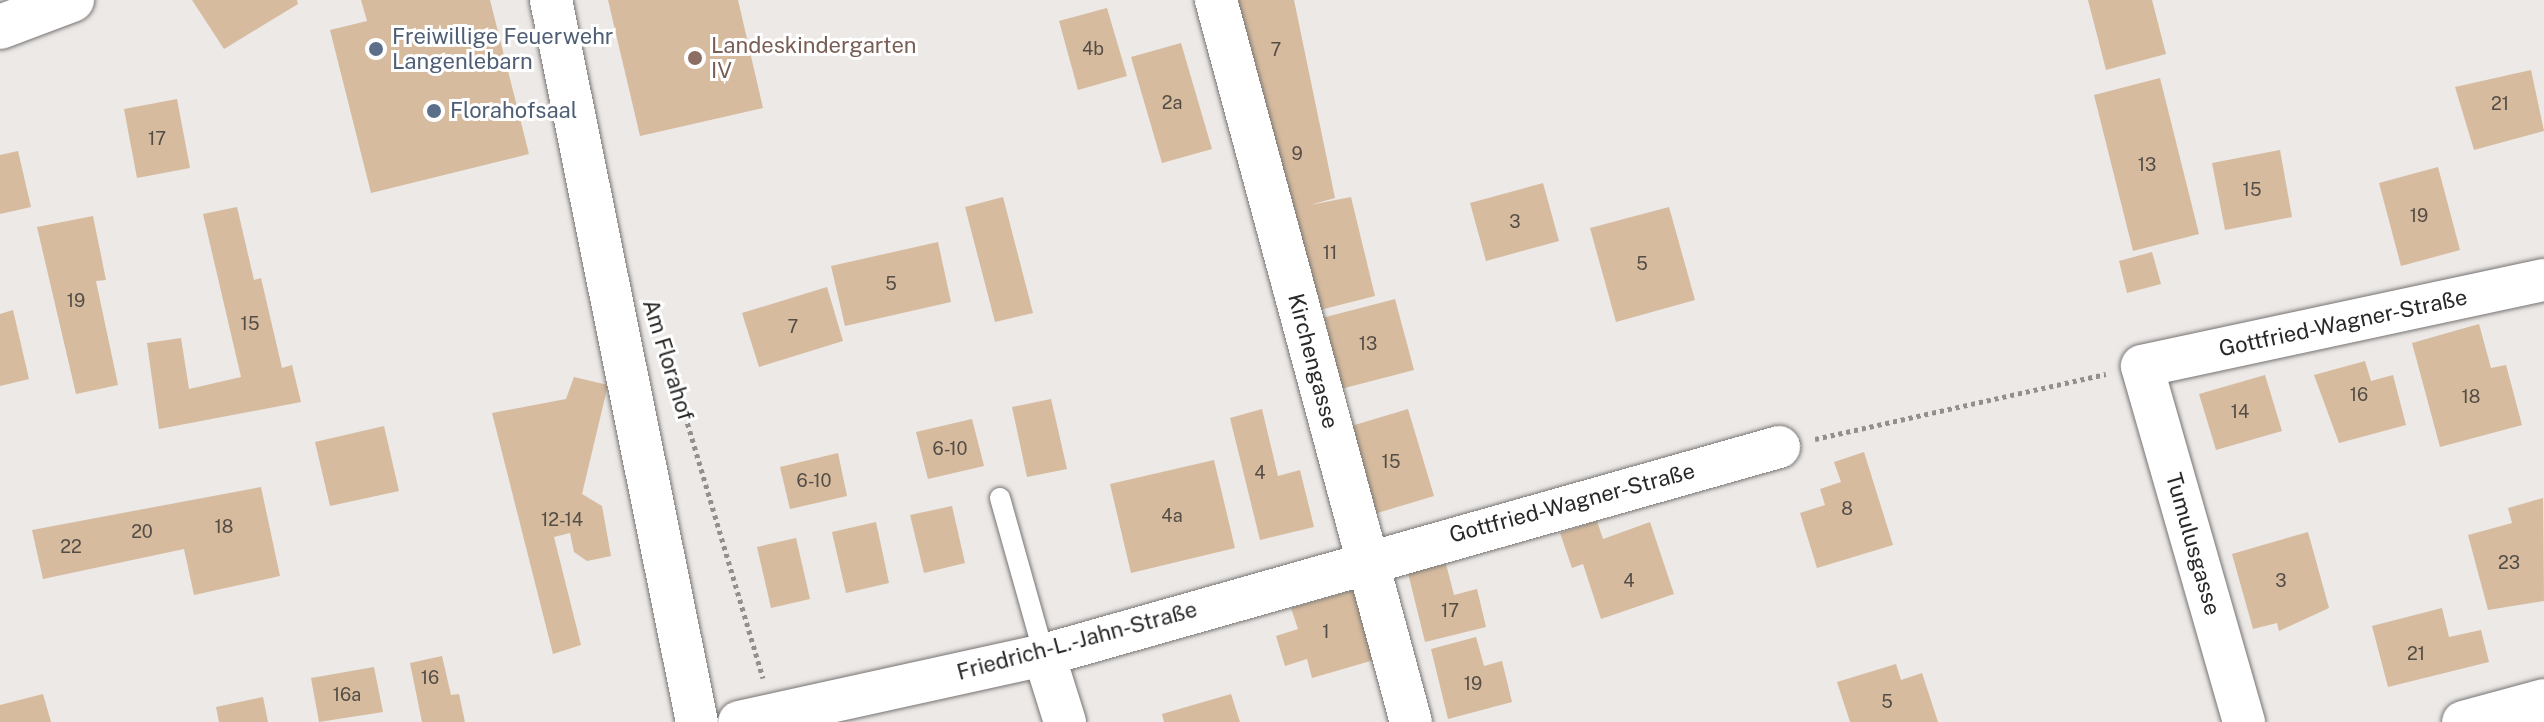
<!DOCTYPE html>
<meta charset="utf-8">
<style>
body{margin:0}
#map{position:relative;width:2544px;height:722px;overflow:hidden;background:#ece9e7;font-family:"Public Sans",sans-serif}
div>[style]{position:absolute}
.building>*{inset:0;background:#d6bb9f}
.path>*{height:5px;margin-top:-2.5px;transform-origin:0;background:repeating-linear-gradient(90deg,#92908e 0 4px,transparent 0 8px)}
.roads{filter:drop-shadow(0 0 2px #777472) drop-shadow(0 0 2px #777472)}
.service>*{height:20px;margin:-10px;padding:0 10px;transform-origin:10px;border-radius:10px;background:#fff}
.minor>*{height:42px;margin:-21px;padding:0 21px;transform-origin:21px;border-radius:21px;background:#fff}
.primary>*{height:44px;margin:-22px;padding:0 22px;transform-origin:22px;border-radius:22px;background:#fff}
.dots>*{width:22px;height:22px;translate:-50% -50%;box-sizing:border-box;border:4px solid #fff;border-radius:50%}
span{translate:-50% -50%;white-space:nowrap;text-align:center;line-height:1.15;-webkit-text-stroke:6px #fff;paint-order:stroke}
.number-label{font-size:18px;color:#544d45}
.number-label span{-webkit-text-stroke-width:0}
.service-label{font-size:22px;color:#4e5e75}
.left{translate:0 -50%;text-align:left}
.education-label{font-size:22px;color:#785e54}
.street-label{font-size:22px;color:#292827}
</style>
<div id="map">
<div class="building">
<i style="clip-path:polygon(192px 0,297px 0,298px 4px,224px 49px)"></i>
<i style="clip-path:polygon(361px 0,490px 0,529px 154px,371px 193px,330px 30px,367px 21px)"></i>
<i style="clip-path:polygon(608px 0,738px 0,763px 108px,640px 136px)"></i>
<i style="clip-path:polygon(1231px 0,1294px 0,1335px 198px,1310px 205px,1351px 197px,1375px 296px,1312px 312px)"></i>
<i style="clip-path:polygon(2088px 0,2152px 0,2166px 54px,2106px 70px)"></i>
<i style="clip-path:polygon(1107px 8px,1127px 76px,1078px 90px,1059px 21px)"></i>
<i style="clip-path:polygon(1181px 43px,1212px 149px,1162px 163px,1131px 57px)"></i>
<i style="clip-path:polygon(2531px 70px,2544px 131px,2474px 150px,2455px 87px)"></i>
<i style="clip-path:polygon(2160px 78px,2199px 234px,2133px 251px,2094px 95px)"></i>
<i style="clip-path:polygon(177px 99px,190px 168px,137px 178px,124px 109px)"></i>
<i style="clip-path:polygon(2280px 150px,2292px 217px,2225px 230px,2212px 163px)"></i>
<i style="clip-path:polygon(18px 151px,31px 207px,0 214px,0 155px)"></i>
<i style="clip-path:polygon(2438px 167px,2460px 250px,2401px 266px,2379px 183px)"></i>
<i style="clip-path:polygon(1543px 183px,1559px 241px,1486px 261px,1470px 203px)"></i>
<i style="clip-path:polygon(1003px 197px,1033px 313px,995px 322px,965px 207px)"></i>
<i style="clip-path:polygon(237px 207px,254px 280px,261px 278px,282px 368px,292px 365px,301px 402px,159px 429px,147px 343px,181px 338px,189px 389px,241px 377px,203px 214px)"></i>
<i style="clip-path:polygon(1669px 207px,1695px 300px,1616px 322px,1590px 228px)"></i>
<i style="clip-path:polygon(93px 216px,106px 280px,96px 281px,118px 385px,76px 394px,37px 227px)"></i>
<i style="clip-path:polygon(938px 242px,951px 302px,845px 326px,831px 266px)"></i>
<i style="clip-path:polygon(2152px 252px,2161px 284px,2127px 293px,2119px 261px)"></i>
<i style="clip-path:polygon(827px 287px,843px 341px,759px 367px,742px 313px)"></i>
<i style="clip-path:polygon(1395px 299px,1414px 370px,1341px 389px,1322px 318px)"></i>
<i style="clip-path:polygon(13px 310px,29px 379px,0 386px,0 314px)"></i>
<i style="clip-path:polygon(2479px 324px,2491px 368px,2506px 365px,2522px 425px,2440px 447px,2412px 343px)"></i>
<i style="clip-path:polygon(2365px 361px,2371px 381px,2393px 375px,2406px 425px,2339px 443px,2314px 375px)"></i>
<i style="clip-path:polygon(2265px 375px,2282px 431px,2216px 450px,2199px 394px)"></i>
<i style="clip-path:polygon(574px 377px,608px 385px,582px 494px,602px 506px,611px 556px,587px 561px,574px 552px,570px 533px,554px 537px,581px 645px,553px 654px,492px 413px,566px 399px)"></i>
<i style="clip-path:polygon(1051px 399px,1067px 469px,1027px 477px,1012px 407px)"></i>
<i style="clip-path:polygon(1262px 409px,1278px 476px,1300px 470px,1314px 527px,1260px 540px,1230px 418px)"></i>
<i style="clip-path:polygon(1408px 409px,1434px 496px,1374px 514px,1348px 427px)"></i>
<i style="clip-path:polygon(972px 419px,984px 466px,928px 479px,916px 432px)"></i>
<i style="clip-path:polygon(384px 426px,399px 491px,330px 506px,315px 442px)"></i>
<i style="clip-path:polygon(1864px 452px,1893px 545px,1817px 568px,1800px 513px,1825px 505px,1820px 489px,1841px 482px,1834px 462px)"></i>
<i style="clip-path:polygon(838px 453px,847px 496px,790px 509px,780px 467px)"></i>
<i style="clip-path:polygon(1214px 460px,1235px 548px,1131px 573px,1110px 484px)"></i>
<i style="clip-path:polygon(261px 487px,280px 576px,194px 595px,184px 549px,43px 579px,32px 530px)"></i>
<i style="clip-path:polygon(2543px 498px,2544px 601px,2488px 610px,2468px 535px,2512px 523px,2508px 508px)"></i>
<i style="clip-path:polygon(952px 506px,965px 563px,924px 573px,910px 515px)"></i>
<i style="clip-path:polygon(1597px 521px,1603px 539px,1650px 522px,1674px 594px,1601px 619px,1583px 564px,1572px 568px,1560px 533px)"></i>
<i style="clip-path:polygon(876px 522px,889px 583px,846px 593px,832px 532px)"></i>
<i style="clip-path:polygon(2308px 532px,2329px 608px,2279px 631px,2277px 623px,2253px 629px,2232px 554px)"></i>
<i style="clip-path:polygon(796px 538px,810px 599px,771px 608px,757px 547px)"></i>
<i style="clip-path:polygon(1446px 564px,1454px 595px,1477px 589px,1486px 627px,1425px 642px,1408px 573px)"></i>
<i style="clip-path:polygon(1353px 590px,1374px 660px,1312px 678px,1307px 659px,1285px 666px,1276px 636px,1298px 629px,1291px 608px)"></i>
<i style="clip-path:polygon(2442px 608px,2449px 637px,2481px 630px,2489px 662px,2388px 687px,2372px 626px)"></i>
<i style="clip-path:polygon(1476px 637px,1484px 666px,1502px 661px,1512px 702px,1448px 719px,1431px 649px)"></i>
<i style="clip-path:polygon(442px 656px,451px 695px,459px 694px,465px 722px,422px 722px,410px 663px)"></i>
<i style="clip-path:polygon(1896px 664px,1901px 680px,1922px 673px,1938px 722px,1850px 722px,1837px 682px)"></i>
<i style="clip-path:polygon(374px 667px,383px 712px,319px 722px,311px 678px)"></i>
<i style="clip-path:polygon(43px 694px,51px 722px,0 722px,0 705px)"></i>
<i style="clip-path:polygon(1231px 694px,1240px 722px,1164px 722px,1162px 714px)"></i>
<i style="clip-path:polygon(263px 697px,268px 722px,219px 722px,216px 707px)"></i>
</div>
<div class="path">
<i style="left:667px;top:354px;width:338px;rotate:73.5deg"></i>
<i style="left:1815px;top:439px;width:298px;rotate:-12.6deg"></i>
</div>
<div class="roads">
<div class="service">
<i style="left:1000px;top:498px;width:163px;rotate:74.3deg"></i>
</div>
<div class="minor">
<i style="left:551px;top:0;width:737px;rotate:78.57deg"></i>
<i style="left:1216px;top:0;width:748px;rotate:74.89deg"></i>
<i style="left:1044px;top:655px;width:70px;rotate:72.6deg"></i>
<i style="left:739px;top:722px;width:312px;rotate:-12.4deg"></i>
<i style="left:1044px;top:655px;width:764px;rotate:-15.8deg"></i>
<i style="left:2244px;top:722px;width:370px;rotate:-106deg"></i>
<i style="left:2142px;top:366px;width:411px;rotate:-12.1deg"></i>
<i style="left:2463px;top:722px;width:84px;rotate:-15.2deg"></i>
</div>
<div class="primary">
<i style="left:0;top:27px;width:77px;rotate:-20.6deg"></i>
</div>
</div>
<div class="dots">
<i style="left:376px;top:49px;background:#5c6f8a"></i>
<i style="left:695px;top:58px;background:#8d6e63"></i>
<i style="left:434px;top:111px;background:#5c6f8a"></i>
</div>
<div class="number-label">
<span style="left:1093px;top:49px">4b</span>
<span style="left:1276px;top:50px">7</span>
<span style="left:1172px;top:103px">2a</span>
<span style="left:2500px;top:104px">21</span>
<span style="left:157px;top:139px">17</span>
<span style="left:1297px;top:154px">9</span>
<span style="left:2147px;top:165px">13</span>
<span style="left:2252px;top:190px">15</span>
<span style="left:2419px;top:216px">19</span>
<span style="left:1515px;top:222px">3</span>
<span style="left:1330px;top:253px">11</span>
<span style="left:1642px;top:264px">5</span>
<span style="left:891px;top:284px">5</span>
<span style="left:76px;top:301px">19</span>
<span style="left:250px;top:324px">15</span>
<span style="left:793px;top:327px">7</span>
<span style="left:1368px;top:344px">13</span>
<span style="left:2359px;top:395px">16</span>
<span style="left:2471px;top:397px">18</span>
<span style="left:2240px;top:412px">14</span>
<span style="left:950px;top:449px">6-10</span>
<span style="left:1391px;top:462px">15</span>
<span style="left:1260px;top:473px">4</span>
<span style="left:814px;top:481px">6-10</span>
<span style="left:1847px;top:509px">8</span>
<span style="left:1172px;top:516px">4a</span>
<span style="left:562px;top:520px">12-14</span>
<span style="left:224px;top:527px">18</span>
<span style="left:142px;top:532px">20</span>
<span style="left:71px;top:547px">22</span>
<span style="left:2509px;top:563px">23</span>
<span style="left:1629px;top:581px">4</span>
<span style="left:2281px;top:581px">3</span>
<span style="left:1450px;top:611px">17</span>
<span style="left:1326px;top:632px">1</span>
<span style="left:2416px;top:654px">21</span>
<span style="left:430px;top:678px">16</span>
<span style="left:1473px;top:684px">19</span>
<span style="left:347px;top:695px">16a</span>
<span style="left:1887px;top:702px">5</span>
</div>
<div class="service-label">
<span class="left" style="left:392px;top:49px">Freiwillige Feuerwehr<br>Langenlebarn</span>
<span class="left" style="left:450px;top:111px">Florahofsaal</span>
</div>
<div class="education-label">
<span class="left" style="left:711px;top:58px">Landeskindergarten<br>IV</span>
</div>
<div class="street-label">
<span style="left:2343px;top:323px;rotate:-12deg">Gottfried-Wagner-Straße</span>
<span style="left:668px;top:360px;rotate:73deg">Am Florahof</span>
<span style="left:1313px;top:361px;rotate:75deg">Kirchengasse</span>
<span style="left:1572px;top:503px;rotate:-15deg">Gottfried-Wagner-Straße</span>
<span style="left:2193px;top:544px;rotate:74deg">Tumulusgasse</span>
<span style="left:1077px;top:641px;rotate:-15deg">Friedrich-L.-Jahn-Straße</span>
</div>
</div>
